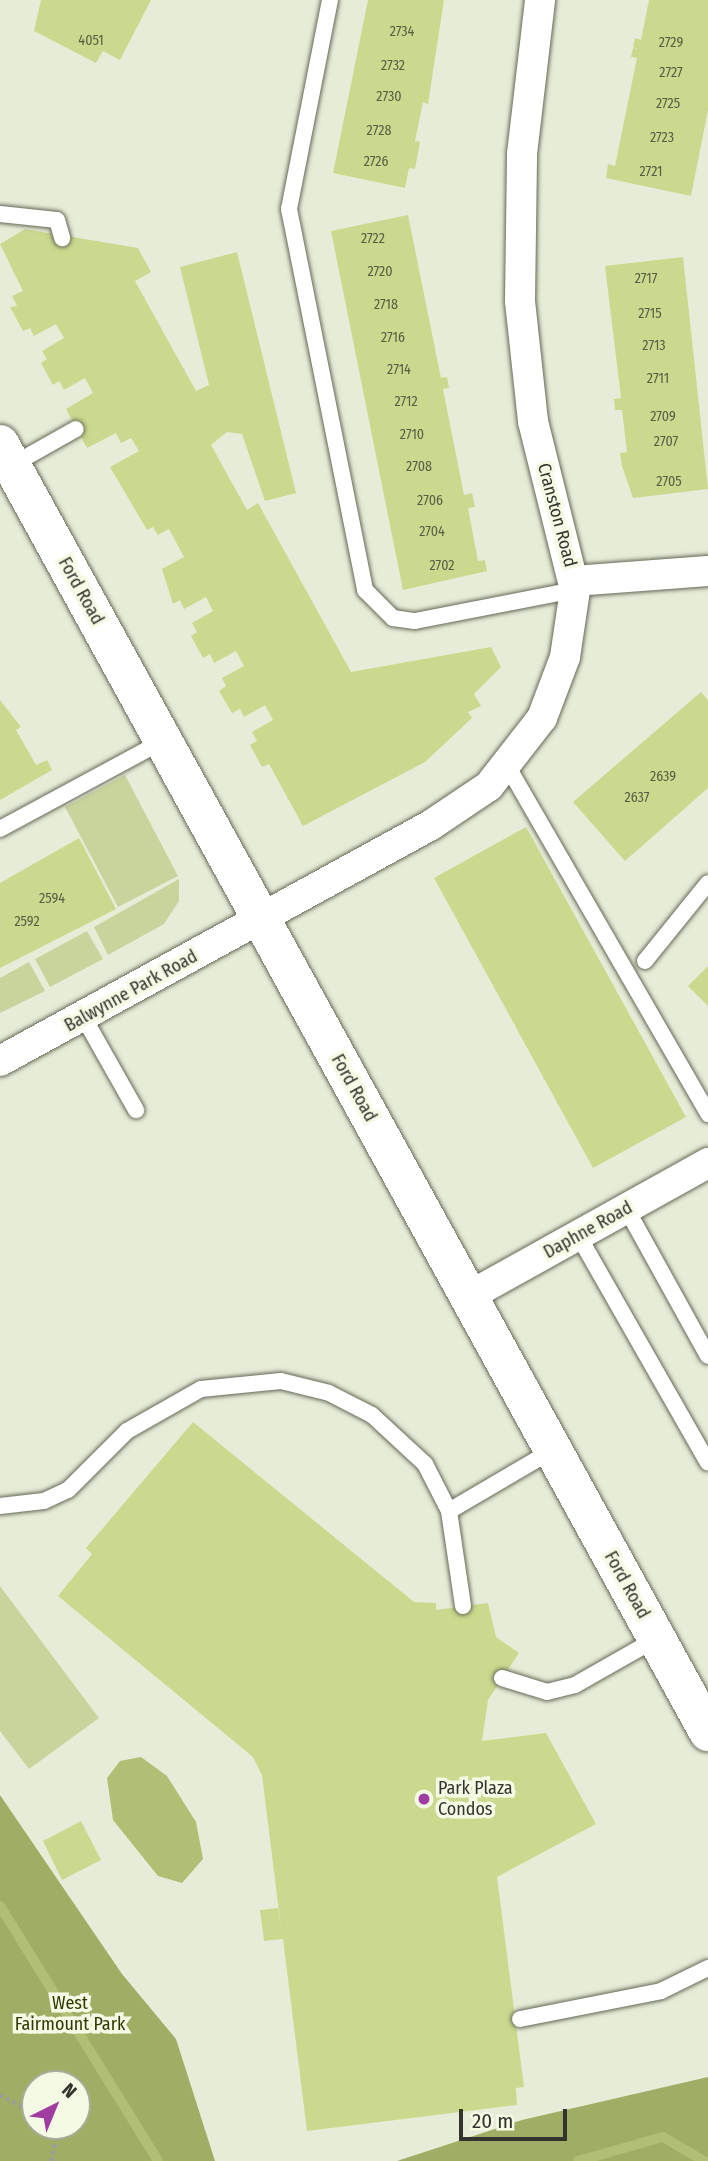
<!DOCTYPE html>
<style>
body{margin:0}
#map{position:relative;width:708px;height:2161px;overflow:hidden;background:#e7ecd8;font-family:"Fira Sans Condensed",sans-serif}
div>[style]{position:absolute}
.green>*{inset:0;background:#c9d49c}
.forest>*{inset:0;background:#a0ae65}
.water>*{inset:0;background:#b1bf75}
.stream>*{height:10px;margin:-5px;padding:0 5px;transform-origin:5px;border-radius:5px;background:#b1bf75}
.building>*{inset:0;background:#cad98d}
.path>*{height:4.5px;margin-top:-2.25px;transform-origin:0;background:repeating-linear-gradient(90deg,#9c9f91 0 3.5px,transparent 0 7px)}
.roads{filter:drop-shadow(0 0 2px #656957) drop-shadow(0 0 2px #656957)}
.lane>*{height:16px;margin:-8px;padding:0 8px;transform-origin:8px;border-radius:8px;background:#fff}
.street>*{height:30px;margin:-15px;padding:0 15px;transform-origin:15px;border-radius:15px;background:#fff}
.secondary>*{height:38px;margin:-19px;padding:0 19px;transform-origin:19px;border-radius:19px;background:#fff}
.dots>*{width:19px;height:19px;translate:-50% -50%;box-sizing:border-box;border:4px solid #f5fae5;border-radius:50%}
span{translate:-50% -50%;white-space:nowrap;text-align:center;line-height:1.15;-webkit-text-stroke:7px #f5fae5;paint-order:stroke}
.number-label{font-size:14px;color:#595d45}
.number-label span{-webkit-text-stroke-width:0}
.street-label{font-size:18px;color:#33342d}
.poi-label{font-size:18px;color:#33342d}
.left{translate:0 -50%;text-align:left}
.park-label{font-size:18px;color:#323900}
.north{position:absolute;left:21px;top:2070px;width:70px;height:70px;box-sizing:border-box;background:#f5fae5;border:2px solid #a7ab9b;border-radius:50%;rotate:43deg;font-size:19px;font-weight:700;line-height:28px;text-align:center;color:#33342d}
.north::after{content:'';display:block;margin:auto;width:24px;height:32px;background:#a13ca1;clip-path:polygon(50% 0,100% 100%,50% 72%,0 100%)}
.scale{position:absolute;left:459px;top:2109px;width:108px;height:32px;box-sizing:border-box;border:4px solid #33342d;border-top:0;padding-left:9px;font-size:21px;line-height:24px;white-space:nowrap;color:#33342d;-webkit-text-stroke:5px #f5fae5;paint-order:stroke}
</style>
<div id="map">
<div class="green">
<i style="clip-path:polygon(125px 775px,178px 876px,118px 907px,65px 807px)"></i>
<i style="clip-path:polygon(179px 879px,179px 901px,164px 924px,108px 955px,94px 927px)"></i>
<i style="clip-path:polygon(87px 931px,103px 959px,50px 987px,35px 959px)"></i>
<i style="clip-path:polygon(29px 962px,45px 991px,0 1013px,0 978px)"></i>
<i style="clip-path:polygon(0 1586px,99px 1718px,29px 1769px,0 1731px)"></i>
</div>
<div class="forest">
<i style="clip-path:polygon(evenodd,0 1795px,122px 1974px,176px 2039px,215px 2161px,0 2161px,0 1795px,77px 2084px,77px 2126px,35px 2126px,35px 2084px,77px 2084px)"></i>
<i style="clip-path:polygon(708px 2077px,708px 2161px,397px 2161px,522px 2120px)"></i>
</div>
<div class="water">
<i style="clip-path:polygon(141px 1757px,167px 1776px,196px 1822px,203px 1859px,182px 1883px,158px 1876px,113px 1820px,107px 1778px,120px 1761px)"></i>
</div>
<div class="stream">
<i style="left:0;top:1906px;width:300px;rotate:58.2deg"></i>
<i style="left:578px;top:2161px;width:88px;rotate:-15.8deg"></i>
<i style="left:663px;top:2137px;width:48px;rotate:30.3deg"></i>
</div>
<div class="building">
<i style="clip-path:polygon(41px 0,151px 0,120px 60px,103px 51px,96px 63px,34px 31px)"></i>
<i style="clip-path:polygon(368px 0,444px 0,428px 104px,423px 102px,415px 141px,420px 142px,415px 169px,409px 168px,405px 188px,333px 173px)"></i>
<i style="clip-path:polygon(649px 0,708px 0,708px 110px,691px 196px,606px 178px,608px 164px,615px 166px,637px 58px,631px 57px,633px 48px,639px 50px,633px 47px,635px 38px,641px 40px)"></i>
<i style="clip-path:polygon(408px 215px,441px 378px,447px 377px,449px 388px,443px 389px,464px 495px,472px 493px,475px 507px,468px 508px,478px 561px,485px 560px,487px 571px,403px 590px,331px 231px)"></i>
<i style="clip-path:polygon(25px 229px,138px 248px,151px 272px,135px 281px,196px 391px,209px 385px,180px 267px,237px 252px,296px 493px,265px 501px,242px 434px,227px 432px,211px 445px,247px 510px,258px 503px,351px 672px,491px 647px,501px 667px,474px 694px,481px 706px,468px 712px,472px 718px,425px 762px,303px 826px,269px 764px,262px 767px,250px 745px,257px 741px,252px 732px,273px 720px,265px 705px,244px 717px,240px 709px,232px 713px,219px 691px,226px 686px,222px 678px,244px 666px,236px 651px,214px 663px,210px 654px,203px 658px,191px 636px,197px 632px,192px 623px,213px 611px,206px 597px,184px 609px,180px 600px,173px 604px,162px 569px,184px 557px,169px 529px,158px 535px,153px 527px,147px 530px,110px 467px,139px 451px,131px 438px,121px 443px,116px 433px,87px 448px,66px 409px,93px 393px,85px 378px,64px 390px,59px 381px,53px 385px,41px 363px,47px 359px,42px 351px,64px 338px,56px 324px,34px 336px,30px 328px,23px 331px,10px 307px,17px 306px,12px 296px,23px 291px,0 244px)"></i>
<i style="clip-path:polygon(683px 257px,708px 489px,633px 498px,622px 466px,620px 453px,627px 452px,622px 410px,615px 410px,614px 399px,621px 398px,605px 266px)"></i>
<i style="clip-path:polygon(701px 692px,708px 700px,708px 788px,625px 861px,573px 802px)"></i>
<i style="clip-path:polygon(0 700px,21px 727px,16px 730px,36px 765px,47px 760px,52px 770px,0 800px)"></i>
<i style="clip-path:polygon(526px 827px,686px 1117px,593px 1168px,434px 878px)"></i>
<i style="clip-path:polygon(79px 838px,116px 909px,0 968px,0 883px)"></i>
<i style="clip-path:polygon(708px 966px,708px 1006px,688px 986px)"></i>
<i style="clip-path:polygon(193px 1422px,414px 1602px,436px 1603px,436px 1610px,488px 1603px,496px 1637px,519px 1653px,488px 1700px,482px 1741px,546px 1733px,596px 1824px,497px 1877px,524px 2087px,516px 2088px,517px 2105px,307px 2131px,283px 1939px,264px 1941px,260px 1910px,278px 1908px,281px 1928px,262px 1775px,253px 1757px,58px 1596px,92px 1554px,86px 1548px)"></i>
<i style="clip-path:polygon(81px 1821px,101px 1860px,62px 1880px,43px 1841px)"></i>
</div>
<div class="path">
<i style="left:0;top:2095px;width:39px;rotate:26deg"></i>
<i style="left:51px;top:2161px;width:25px;rotate:-79deg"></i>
<i style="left:56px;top:2136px;width:11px;rotate:-117deg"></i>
</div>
<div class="roads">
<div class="lane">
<i style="left:330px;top:0;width:213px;rotate:101.1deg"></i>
<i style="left:289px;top:209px;width:389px;rotate:78.7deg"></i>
<i style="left:365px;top:590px;width:40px;rotate:45deg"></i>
<i style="left:393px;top:618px;width:22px;rotate:8deg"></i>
<i style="left:415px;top:621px;width:163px;rotate:-11deg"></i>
<i style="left:0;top:214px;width:57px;rotate:6deg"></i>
<i style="left:57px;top:220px;width:19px;rotate:74deg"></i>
<i style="left:12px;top:465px;width:73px;rotate:-29.4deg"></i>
<i style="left:508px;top:767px;width:401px;rotate:60deg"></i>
<i style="left:0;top:829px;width:185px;rotate:-28.4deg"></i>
<i style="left:645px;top:961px;width:100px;rotate:-51.1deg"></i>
<i style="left:84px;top:1018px;width:106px;rotate:60.5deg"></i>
<i style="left:626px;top:1208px;width:169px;rotate:61deg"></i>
<i style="left:578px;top:1235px;width:262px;rotate:60.3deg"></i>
<i style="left:0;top:1506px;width:44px;rotate:-6.5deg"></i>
<i style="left:44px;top:1501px;width:26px;rotate:-25deg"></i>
<i style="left:68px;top:1490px;width:83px;rotate:-45deg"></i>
<i style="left:127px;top:1431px;width:85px;rotate:-29.6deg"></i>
<i style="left:201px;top:1389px;width:80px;rotate:-5.7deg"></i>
<i style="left:281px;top:1381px;width:49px;rotate:14deg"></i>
<i style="left:329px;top:1393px;width:48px;rotate:27.1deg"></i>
<i style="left:372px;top:1415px;width:72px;rotate:42.8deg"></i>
<i style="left:425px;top:1464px;width:53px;rotate:62.9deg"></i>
<i style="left:449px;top:1511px;width:96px;rotate:81.6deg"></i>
<i style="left:449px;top:1511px;width:121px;rotate:-30.4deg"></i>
<i style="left:502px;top:1678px;width:47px;rotate:17.3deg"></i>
<i style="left:547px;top:1692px;width:29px;rotate:-14deg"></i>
<i style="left:575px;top:1685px;width:93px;rotate:-29.6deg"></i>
<i style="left:520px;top:2019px;width:144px;rotate:-11.2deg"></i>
<i style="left:661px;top:1991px;width:52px;rotate:-26.1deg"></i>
</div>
<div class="street">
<i style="left:574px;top:581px;width:134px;rotate:-4.3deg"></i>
<i style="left:0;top:1061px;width:491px;rotate:-28.7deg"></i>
<i style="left:431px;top:825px;width:70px;rotate:-33.9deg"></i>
<i style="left:489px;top:786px;width:86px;rotate:-52.1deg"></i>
<i style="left:542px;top:718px;width:65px;rotate:-69.3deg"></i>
<i style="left:565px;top:657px;width:68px;rotate:-81.5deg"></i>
<i style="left:575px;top:590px;width:174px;rotate:-104deg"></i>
<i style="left:533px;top:421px;width:121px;rotate:-96.2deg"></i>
<i style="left:520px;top:301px;width:147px;rotate:-89.2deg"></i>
<i style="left:522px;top:154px;width:155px;rotate:-83.3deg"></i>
<i style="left:469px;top:1296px;width:274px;rotate:-29.1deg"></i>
</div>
<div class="secondary">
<i style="left:0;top:444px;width:1470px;rotate:61.2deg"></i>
</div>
</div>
<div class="dots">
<i style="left:424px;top:1799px;background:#a13ca1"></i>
</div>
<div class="number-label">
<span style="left:402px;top:32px">2734</span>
<span style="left:91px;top:41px">4051</span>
<span style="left:671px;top:43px">2729</span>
<span style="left:393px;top:66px">2732</span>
<span style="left:671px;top:73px">2727</span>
<span style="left:389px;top:97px">2730</span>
<span style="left:668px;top:104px">2725</span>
<span style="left:379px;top:131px">2728</span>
<span style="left:662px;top:138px">2723</span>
<span style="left:376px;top:162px">2726</span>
<span style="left:651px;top:172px">2721</span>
<span style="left:373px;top:239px">2722</span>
<span style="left:380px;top:272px">2720</span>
<span style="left:646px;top:279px">2717</span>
<span style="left:386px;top:305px">2718</span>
<span style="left:650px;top:314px">2715</span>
<span style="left:393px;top:338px">2716</span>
<span style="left:654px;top:346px">2713</span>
<span style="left:399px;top:370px">2714</span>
<span style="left:658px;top:379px">2711</span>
<span style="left:406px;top:402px">2712</span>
<span style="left:663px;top:417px">2709</span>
<span style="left:412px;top:435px">2710</span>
<span style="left:666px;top:442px">2707</span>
<span style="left:419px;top:467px">2708</span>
<span style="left:669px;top:482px">2705</span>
<span style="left:430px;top:501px">2706</span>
<span style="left:432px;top:532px">2704</span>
<span style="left:442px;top:566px">2702</span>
<span style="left:663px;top:777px">2639</span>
<span style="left:637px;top:798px">2637</span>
<span style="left:52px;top:899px">2594</span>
<span style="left:27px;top:922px">2592</span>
</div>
<div class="street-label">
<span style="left:557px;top:515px;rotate:75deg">Cranston Road</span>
<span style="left:81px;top:591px;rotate:61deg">Ford Road</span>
<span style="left:131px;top:991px;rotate:-29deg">Balwynne Park Road</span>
<span style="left:354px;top:1088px;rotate:61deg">Ford Road</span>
<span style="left:588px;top:1230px;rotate:-29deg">Daphne Road</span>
<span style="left:627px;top:1585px;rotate:61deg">Ford Road</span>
</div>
<div class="poi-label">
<span class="left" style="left:438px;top:1799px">Park Plaza<br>Condos</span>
</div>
<div class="park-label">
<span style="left:70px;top:2014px">West<br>Fairmount Park</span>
</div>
<div class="north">N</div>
<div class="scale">20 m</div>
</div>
